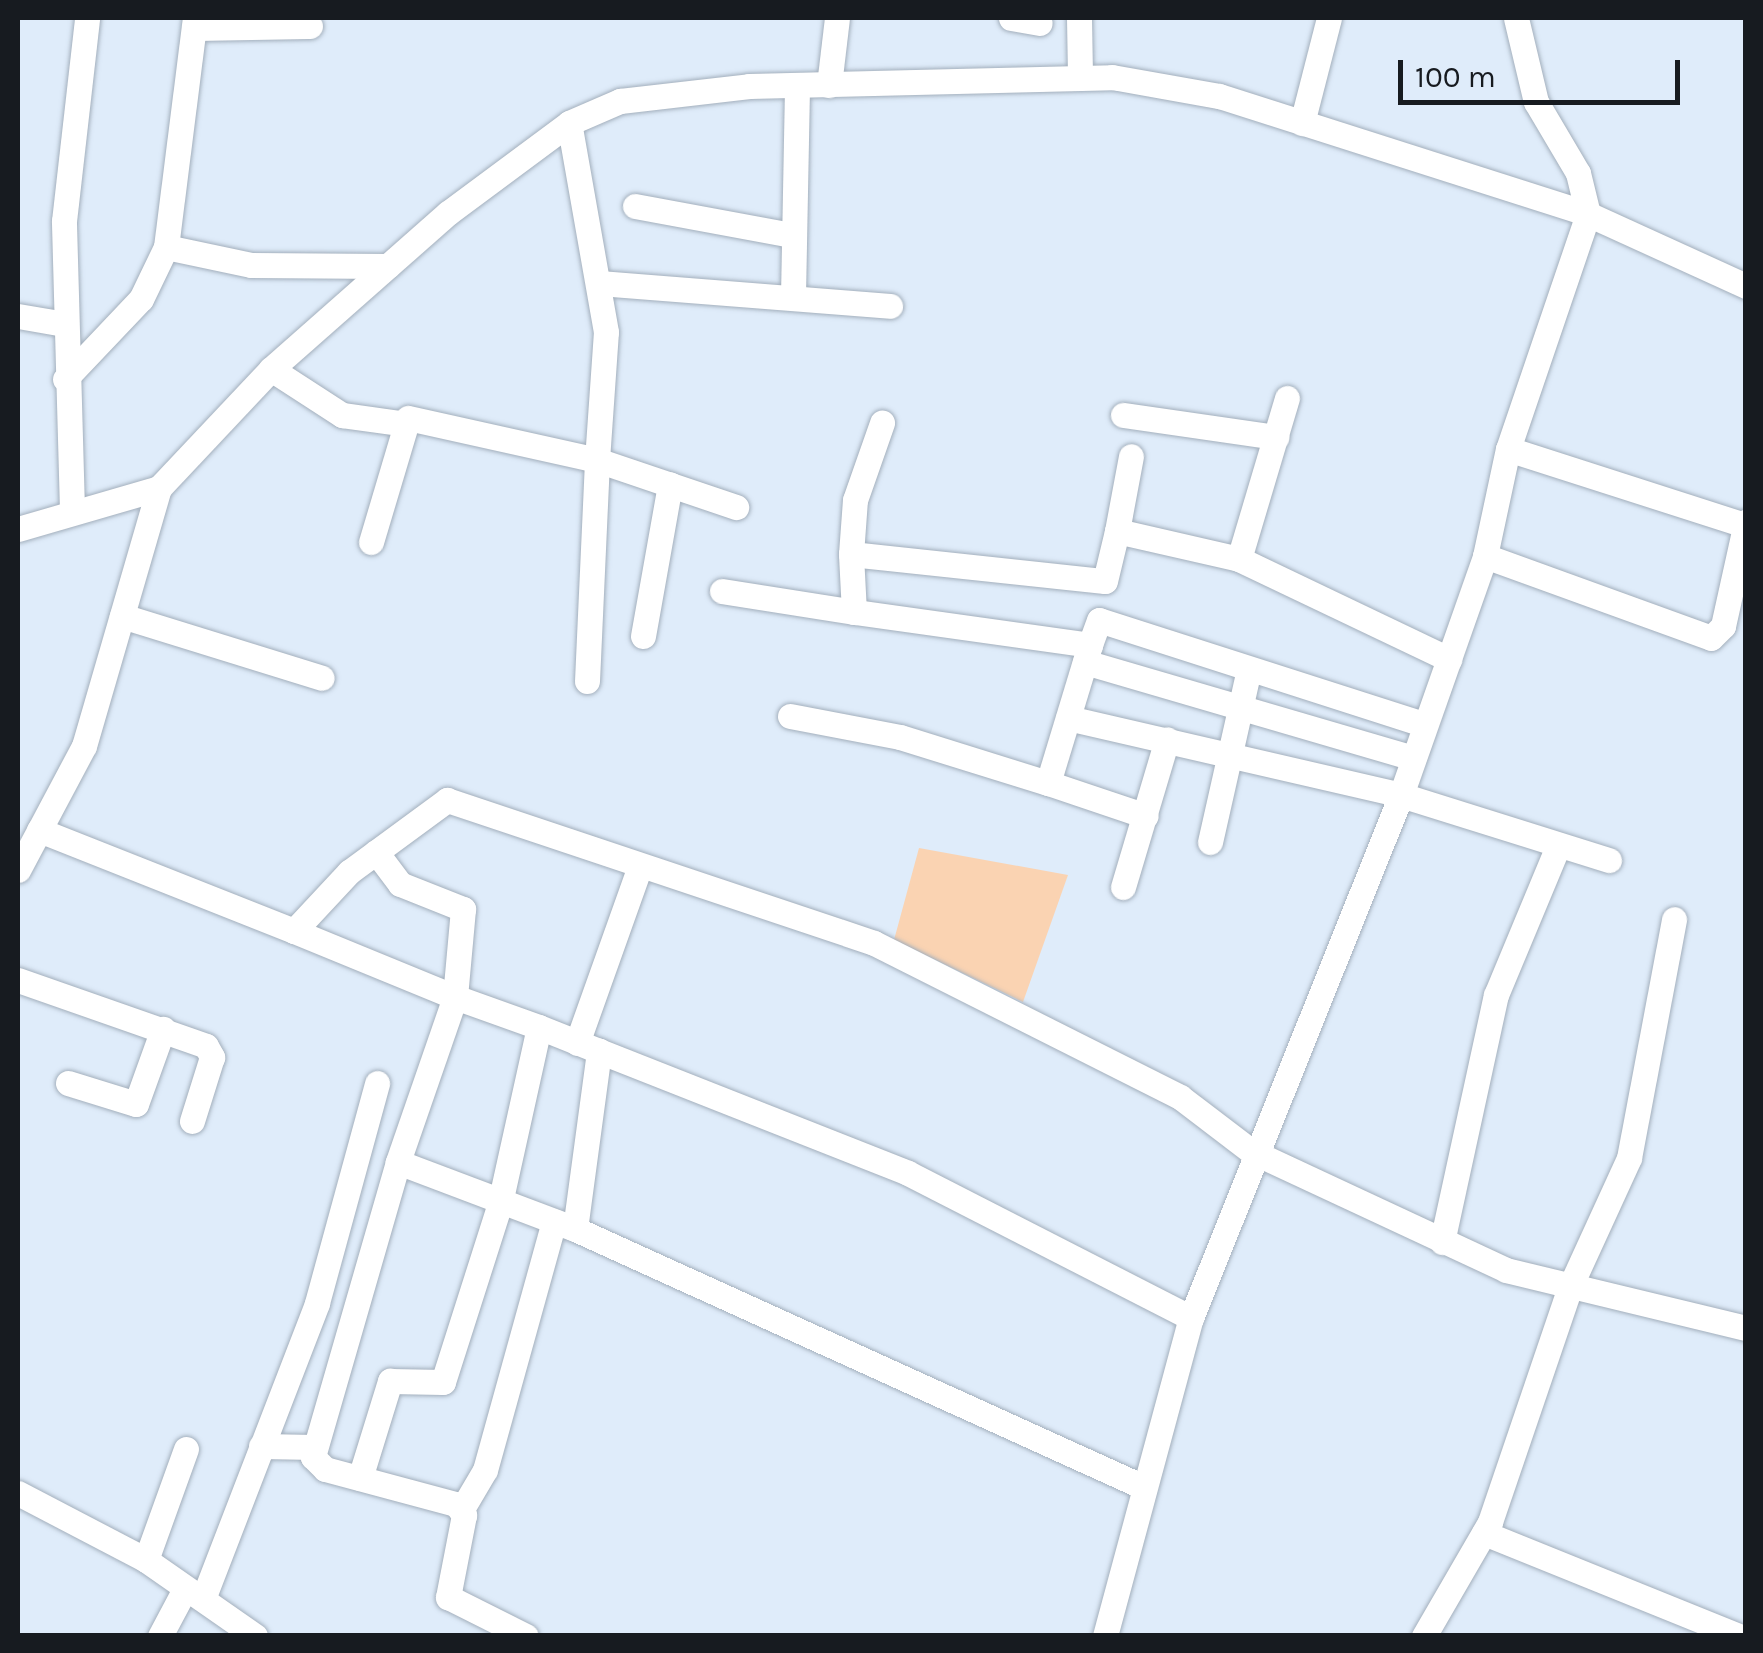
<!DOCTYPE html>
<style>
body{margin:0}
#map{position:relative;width:1763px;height:1653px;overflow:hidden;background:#dfecfa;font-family:Karla,sans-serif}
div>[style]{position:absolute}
.green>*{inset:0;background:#fad3b2}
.roads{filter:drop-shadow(0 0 2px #a3afbc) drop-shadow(0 0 2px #a3afbc)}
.minor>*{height:25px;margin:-12.5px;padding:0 12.5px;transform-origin:12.5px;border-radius:12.5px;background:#fff}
span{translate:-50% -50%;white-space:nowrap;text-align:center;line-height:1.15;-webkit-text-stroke:9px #dfecfa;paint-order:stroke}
.frame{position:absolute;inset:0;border:20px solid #171b20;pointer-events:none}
.scale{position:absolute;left:1398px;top:60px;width:282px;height:45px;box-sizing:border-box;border:5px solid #171b20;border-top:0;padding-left:12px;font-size:30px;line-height:35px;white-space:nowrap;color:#171b20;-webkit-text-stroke:8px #dfecfa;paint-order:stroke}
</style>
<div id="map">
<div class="green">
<i style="clip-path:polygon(919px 848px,1068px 875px,1023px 1002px,894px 940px)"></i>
</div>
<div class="roads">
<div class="minor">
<i style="left:1011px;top:18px;width:29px;rotate:10deg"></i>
<i style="left:1079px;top:18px;width:60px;rotate:89deg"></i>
<i style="left:194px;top:28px;width:116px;rotate:-1deg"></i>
<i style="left:829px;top:85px;width:67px;rotate:-83.2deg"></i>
<i style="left:1302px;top:123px;width:108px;rotate:-75.6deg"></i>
<i style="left:635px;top:206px;width:159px;rotate:10.5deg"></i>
<i style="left:166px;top:247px;width:87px;rotate:12deg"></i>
<i style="left:251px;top:265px;width:137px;rotate:0.4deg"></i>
<i style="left:599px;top:283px;width:292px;rotate:4.5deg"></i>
<i style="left:793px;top:296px;width:210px;rotate:-88.9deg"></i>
<i style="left:18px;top:316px;width:48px;rotate:9.7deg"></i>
<i style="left:271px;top:369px;width:85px;rotate:32.9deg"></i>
<i style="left:342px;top:415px;width:59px;rotate:7.9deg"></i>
<i style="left:65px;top:379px;width:110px;rotate:-46.5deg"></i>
<i style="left:141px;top:299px;width:58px;rotate:-64.3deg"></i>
<i style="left:166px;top:247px;width:231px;rotate:-82.8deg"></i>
<i style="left:1123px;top:415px;width:155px;rotate:8.2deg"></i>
<i style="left:1508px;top:449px;width:248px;rotate:-71.2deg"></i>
<i style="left:1588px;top:214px;width:42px;rotate:-103.7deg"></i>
<i style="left:1578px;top:173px;width:82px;rotate:-120.6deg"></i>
<i style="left:1536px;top:102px;width:86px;rotate:-103.4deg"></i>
<i style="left:72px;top:510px;width:289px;rotate:-91.6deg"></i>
<i style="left:64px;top:221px;width:204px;rotate:-83.5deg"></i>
<i style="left:18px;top:529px;width:147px;rotate:-16.2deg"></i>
<i style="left:1117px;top:531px;width:76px;rotate:-79.4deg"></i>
<i style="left:371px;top:542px;width:129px;rotate:-73.4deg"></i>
<i style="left:408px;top:418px;width:194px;rotate:12.5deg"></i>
<i style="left:597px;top:460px;width:128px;rotate:-86deg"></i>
<i style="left:606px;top:332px;width:212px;rotate:-100deg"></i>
<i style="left:851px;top:554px;width:54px;rotate:-85.8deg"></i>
<i style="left:855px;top:500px;width:82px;rotate:-70.7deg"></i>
<i style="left:1485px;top:556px;width:109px;rotate:-77.9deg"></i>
<i style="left:1508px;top:449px;width:249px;rotate:17.8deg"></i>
<i style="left:1239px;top:559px;width:168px;rotate:-73.4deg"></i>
<i style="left:722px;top:591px;width:134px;rotate:9deg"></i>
<i style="left:122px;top:616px;width:209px;rotate:17.2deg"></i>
<i style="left:643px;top:636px;width:154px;rotate:-79.9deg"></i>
<i style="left:1085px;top:662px;width:342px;rotate:16.3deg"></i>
<i style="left:587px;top:681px;width:221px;rotate:-87.4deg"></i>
<i style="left:597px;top:460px;width:147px;rotate:18.7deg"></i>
<i style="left:790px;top:716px;width:112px;rotate:10.8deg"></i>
<i style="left:900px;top:737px;width:155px;rotate:17.3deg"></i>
<i style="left:1048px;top:783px;width:144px;rotate:-73.1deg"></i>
<i style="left:1068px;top:718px;width:342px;rotate:13deg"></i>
<i style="left:1401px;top:795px;width:218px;rotate:17.4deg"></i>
<i style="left:1423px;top:724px;width:340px;rotate:-162.2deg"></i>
<i style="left:1099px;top:620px;width:27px;rotate:110deg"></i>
<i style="left:1090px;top:645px;width:238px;rotate:-172deg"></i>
<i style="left:854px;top:612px;width:58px;rotate:-93deg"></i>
<i style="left:851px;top:554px;width:255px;rotate:6.1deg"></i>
<i style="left:1105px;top:581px;width:51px;rotate:-76.5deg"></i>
<i style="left:1117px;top:531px;width:125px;rotate:12.9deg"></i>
<i style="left:1239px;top:559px;width:233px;rotate:25.5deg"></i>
<i style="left:1048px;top:783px;width:103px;rotate:18.6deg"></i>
<i style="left:39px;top:830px;width:274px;rotate:21.6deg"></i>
<i style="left:294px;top:931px;width:81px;rotate:-47deg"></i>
<i style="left:349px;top:872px;width:122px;rotate:-36.3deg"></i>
<i style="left:447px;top:800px;width:450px;rotate:18.5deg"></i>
<i style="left:874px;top:943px;width:343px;rotate:26.7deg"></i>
<i style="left:1180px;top:1097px;width:89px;rotate:37.3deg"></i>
<i style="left:1251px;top:1151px;width:281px;rotate:25deg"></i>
<i style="left:1506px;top:1270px;width:247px;rotate:13.6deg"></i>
<i style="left:1210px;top:842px;width:177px;rotate:-77.3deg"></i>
<i style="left:376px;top:852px;width:40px;rotate:53deg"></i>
<i style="left:400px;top:884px;width:68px;rotate:21.6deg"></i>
<i style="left:463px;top:909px;width:88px;rotate:95.2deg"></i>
<i style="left:455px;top:997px;width:89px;rotate:19.7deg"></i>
<i style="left:18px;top:870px;width:140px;rotate:-62deg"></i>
<i style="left:84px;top:746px;width:269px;rotate:-73.8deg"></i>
<i style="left:159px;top:488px;width:163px;rotate:-46.7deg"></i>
<i style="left:271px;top:369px;width:236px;rotate:-41.4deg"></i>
<i style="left:448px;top:213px;width:151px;rotate:-36.6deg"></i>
<i style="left:569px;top:123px;width:56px;rotate:-23.3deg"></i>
<i style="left:620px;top:101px;width:130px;rotate:-6.6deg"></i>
<i style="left:749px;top:86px;width:363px;rotate:-1.4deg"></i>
<i style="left:1112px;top:77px;width:109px;rotate:10.1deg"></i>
<i style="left:1219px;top:96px;width:387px;rotate:17.7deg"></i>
<i style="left:1588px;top:214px;width:174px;rotate:24.5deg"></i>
<i style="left:1123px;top:887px;width:154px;rotate:-73.4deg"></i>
<i style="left:294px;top:931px;width:174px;rotate:22.3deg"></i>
<i style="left:455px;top:997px;width:175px;rotate:109.1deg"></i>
<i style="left:398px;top:1162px;width:189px;rotate:20.7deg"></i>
<i style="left:575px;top:1229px;width:619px;rotate:24.41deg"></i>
<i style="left:18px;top:980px;width:199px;rotate:19.3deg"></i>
<i style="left:206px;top:1046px;width:13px;rotate:61deg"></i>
<i style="left:212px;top:1057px;width:67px;rotate:107.4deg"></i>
<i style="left:577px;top:1043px;width:185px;rotate:-70.4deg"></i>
<i style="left:68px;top:1083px;width:71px;rotate:17.2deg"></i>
<i style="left:136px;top:1104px;width:80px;rotate:-70.2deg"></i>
<i style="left:398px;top:1162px;width:307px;rotate:106.1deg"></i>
<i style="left:313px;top:1457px;width:17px;rotate:45deg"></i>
<i style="left:325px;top:1469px;width:136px;rotate:15deg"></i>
<i style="left:456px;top:1504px;width:14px;rotate:54deg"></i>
<i style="left:464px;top:1515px;width:84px;rotate:101deg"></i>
<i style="left:448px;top:1597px;width:87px;rotate:26.6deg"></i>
<i style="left:575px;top:1229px;width:180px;rotate:-82.3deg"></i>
<i style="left:599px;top:1051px;width:332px;rotate:21.5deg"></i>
<i style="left:908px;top:1173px;width:318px;rotate:27.1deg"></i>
<i style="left:1442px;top:1242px;width:253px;rotate:-77.7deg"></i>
<i style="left:1496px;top:995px;width:161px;rotate:-67.4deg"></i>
<i style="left:261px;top:1446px;width:54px;rotate:1.1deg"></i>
<i style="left:360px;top:1478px;width:102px;rotate:-72.8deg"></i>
<i style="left:390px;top:1381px;width:53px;rotate:1.1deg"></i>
<i style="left:443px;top:1382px;width:188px;rotate:-72.3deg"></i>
<i style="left:500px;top:1203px;width:180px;rotate:-77.5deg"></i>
<i style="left:539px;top:1027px;width:65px;rotate:21.8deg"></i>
<i style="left:18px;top:1493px;width:144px;rotate:27.6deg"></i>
<i style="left:146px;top:1560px;width:133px;rotate:34.9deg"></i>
<i style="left:462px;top:1509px;width:45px;rotate:-59.5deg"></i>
<i style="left:485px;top:1470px;width:258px;rotate:-74.5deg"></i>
<i style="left:1484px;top:1533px;width:275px;rotate:22deg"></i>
<i style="left:146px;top:1560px;width:118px;rotate:-70.2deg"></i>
<i style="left:203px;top:1599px;width:317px;rotate:-68.9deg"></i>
<i style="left:317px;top:1303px;width:228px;rotate:-74.7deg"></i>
<i style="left:160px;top:1636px;width:53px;rotate:-62deg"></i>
<i style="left:1105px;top:1636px;width:329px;rotate:-74.9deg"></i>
<i style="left:1191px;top:1318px;width:564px;rotate:-68.12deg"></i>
<i style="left:1401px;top:795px;width:253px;rotate:-70.6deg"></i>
<i style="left:1485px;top:556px;width:240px;rotate:19.9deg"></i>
<i style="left:1711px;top:638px;width:17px;rotate:-45deg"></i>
<i style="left:1723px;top:626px;width:107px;rotate:-77.5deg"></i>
<i style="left:1424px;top:1636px;width:132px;rotate:-59.9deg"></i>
<i style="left:1490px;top:1522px;width:248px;rotate:-71.2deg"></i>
<i style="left:1570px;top:1287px;width:142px;rotate:-65.4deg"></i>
<i style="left:1629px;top:1158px;width:243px;rotate:-79.3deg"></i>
</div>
</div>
<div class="frame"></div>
<div class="scale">100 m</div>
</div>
